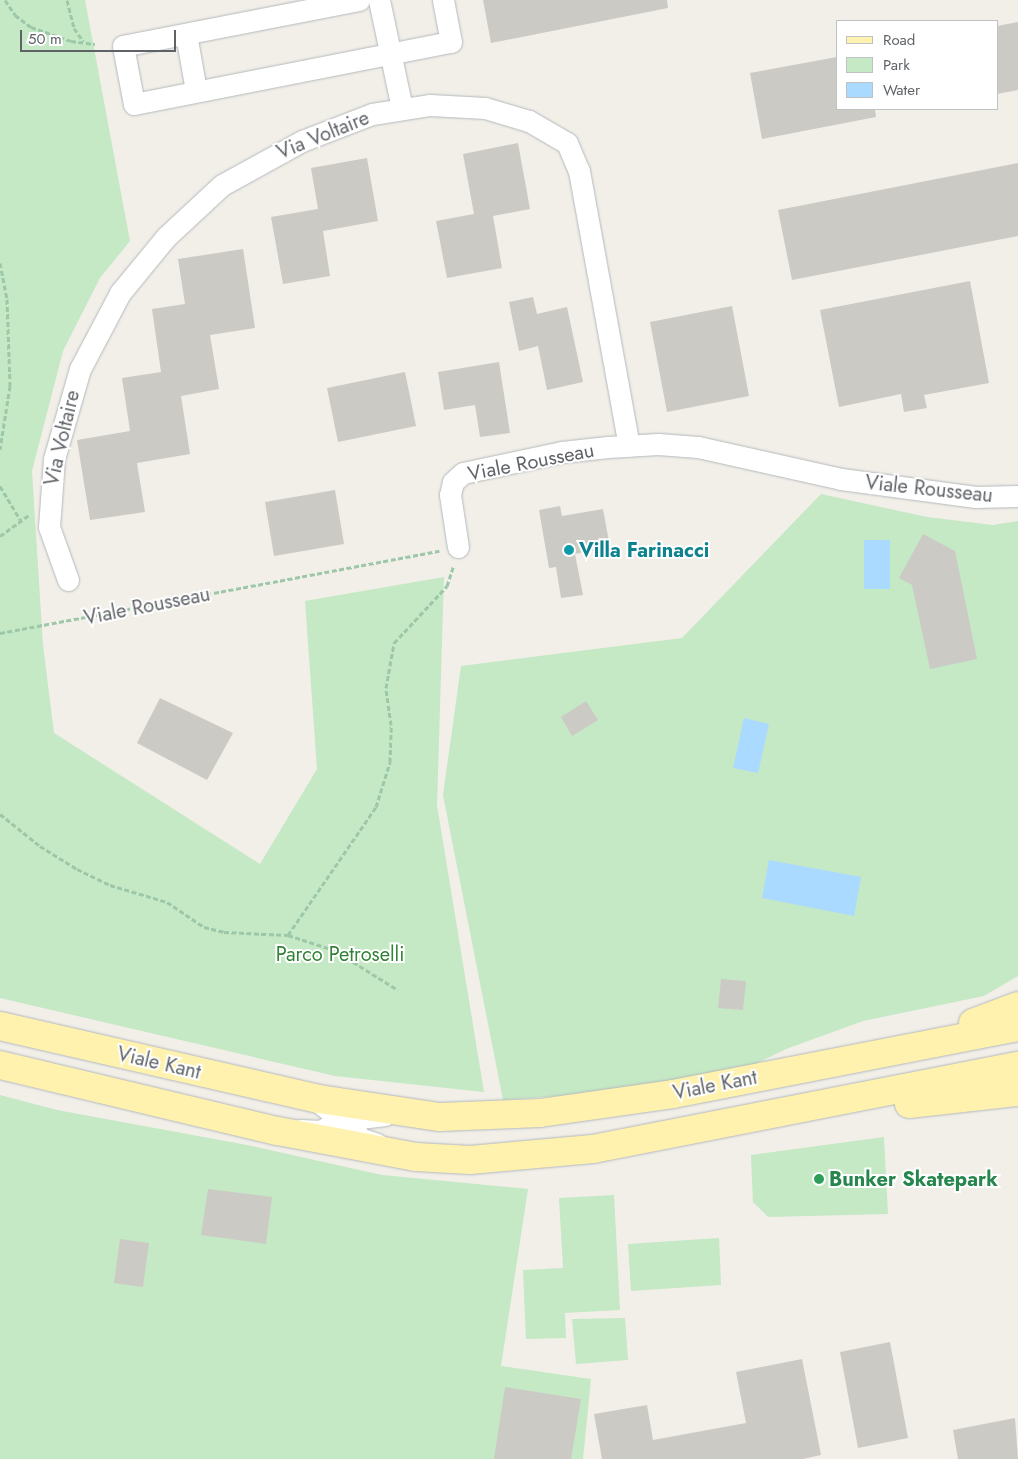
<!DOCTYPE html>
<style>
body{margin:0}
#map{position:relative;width:1018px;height:1459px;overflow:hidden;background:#f1efe8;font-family:Jost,sans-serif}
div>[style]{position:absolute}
.green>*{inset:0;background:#c5e8c5}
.water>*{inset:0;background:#aadaff}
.building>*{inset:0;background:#cccac5}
.path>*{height:3px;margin-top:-1.5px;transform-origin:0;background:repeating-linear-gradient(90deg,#9cc7a9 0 5px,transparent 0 7.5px)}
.roads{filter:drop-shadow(0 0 1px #b5b8bc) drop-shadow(0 0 1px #b5b8bc)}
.minor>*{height:21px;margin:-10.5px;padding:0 10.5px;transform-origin:10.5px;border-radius:10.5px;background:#fff}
.tertiary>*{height:26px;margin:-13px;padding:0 13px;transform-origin:13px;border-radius:13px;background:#fff}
.primary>*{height:28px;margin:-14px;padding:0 14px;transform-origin:14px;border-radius:14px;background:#fff2af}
.dots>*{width:14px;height:14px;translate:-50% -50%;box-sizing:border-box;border:2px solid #fff;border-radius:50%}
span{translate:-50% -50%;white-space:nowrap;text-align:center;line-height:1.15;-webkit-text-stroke:4px #fff;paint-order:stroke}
.street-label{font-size:20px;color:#5f6368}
.culture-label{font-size:20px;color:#0d838f;font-weight:700}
.left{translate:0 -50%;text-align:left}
.park-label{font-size:20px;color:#348238}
.leisure-label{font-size:20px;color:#27864d;font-weight:700}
.legend{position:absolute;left:836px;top:20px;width:162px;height:90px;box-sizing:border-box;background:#fff;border:1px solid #bfc1c3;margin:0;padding:6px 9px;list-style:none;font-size:15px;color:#5f6368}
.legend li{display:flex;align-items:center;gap:10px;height:25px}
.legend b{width:25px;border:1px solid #bfc1c3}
.scale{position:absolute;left:20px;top:30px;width:156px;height:22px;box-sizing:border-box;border:2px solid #5f6368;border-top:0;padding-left:6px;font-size:15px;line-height:18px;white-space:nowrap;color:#5f6368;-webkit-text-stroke:4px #fff;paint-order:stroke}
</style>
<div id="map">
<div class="green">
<i style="clip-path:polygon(0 0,85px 0,130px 241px,100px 278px,63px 351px,32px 471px,43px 645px,54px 733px,260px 864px,317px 769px,305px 601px,444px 577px,437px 805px,484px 1092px,335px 1076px,0 998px)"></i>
<i style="clip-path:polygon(821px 494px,927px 517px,993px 525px,1018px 521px,1018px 976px,984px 996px,863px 1021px,786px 1049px,743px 1070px,587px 1094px,503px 1100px,443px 795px,461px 666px,682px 638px)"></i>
<i style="clip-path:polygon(0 1095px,57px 1110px,247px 1145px,382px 1175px,528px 1189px,501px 1366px,591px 1379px,583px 1459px,0 1459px)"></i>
<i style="clip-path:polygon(884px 1137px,888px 1214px,768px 1217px,753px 1202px,751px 1155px)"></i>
<i style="clip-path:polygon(614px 1195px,620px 1310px,565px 1313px,566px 1338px,526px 1339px,523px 1270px,563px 1268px,559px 1198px)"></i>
<i style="clip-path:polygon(719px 1238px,721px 1285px,631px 1291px,628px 1244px)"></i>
<i style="clip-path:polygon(625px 1318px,628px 1360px,576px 1364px,572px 1319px)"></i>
</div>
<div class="water">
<i style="clip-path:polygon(864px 540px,890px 540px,890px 589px,864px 589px)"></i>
<i style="clip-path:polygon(744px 718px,769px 724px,758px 773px,733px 768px)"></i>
<i style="clip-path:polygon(769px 860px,861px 877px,854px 916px,762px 898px)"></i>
</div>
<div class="building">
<i style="clip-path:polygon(483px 0,667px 0,668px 8px,491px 43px)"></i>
<i style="clip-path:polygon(1018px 22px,1018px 90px,997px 94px,997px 26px)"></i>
<i style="clip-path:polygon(837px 57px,837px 109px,875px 109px,876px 117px,762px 139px,750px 73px)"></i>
<i style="clip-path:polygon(518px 143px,530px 209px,493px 216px,502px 268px,447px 278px,436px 221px,474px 214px,463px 154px)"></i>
<i style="clip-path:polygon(367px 158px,378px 221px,323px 231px,330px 276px,283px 284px,271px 217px,318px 209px,311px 168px)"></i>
<i style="clip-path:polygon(1018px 163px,1018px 236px,792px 280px,778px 210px)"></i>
<i style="clip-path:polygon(243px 249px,255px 328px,210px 335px,219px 389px,181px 396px,190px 454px,137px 463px,145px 512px,90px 520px,77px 440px,130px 431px,122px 378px,161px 372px,152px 309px,185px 304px,178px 259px)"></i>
<i style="clip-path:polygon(970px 281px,989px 383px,924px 395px,927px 408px,904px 412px,901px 394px,839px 407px,820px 310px)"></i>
<i style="clip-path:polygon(533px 297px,537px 314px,567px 307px,583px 382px,547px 390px,538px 346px,519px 351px,509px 302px)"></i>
<i style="clip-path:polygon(732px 306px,749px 396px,667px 412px,650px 322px)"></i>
<i style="clip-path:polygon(499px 362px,510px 433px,480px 437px,475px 405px,444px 410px,438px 372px)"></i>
<i style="clip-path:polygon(405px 372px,416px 426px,338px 442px,327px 388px)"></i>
<i style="clip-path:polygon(335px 490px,344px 544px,274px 556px,265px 502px)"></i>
<i style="clip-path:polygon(560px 506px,562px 516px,603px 509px,610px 547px,575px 554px,583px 595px,561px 598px,556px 567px,549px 568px,539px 510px)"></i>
<i style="clip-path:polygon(923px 534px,955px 551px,977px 659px,930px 669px,912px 585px,899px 578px)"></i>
<i style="clip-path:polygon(160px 698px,233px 733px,207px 780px,137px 743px)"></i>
<i style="clip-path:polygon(586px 701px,598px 720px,572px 736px,561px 717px)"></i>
<i style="clip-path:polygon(721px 979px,746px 981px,743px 1010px,718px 1008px)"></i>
<i style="clip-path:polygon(208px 1189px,272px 1197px,266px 1244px,201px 1235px)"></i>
<i style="clip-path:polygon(120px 1239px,149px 1243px,143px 1287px,114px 1283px)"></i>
<i style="clip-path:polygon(890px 1342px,908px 1438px,858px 1448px,840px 1352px)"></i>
<i style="clip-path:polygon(802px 1359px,821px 1455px,803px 1459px,602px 1459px,594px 1414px,647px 1405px,653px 1440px,746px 1423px,736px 1372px)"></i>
<i style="clip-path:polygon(505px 1387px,581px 1399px,571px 1459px,494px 1459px)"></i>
<i style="clip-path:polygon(1015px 1418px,1018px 1459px,958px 1459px,953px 1430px)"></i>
</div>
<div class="path">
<i style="left:5px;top:0;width:18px;rotate:56deg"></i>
<i style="left:15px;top:15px;width:20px;rotate:37deg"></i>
<i style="left:31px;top:27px;width:42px;rotate:19.3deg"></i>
<i style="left:71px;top:41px;width:24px;rotate:7deg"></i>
<i style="left:67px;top:0;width:29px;rotate:76deg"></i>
<i style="left:74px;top:28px;width:16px;rotate:55deg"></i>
<i style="left:0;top:263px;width:37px;rotate:79deg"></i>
<i style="left:7px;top:299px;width:87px;rotate:88deg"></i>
<i style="left:10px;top:386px;width:64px;rotate:99deg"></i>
<i style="left:0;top:486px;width:39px;rotate:59deg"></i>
<i style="left:0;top:536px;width:37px;rotate:-36deg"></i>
<i style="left:0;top:633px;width:447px;rotate:-10.6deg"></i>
<i style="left:0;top:814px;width:51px;rotate:38.7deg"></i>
<i style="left:40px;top:846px;width:44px;rotate:31.9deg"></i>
<i style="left:77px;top:869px;width:37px;rotate:26deg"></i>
<i style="left:110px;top:885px;width:59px;rotate:16.6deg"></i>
<i style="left:167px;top:902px;width:45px;rotate:34deg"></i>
<i style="left:204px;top:927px;width:21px;rotate:14deg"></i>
<i style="left:224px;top:932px;width:64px;rotate:2.7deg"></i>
<i style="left:288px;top:935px;width:155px;rotate:-55.5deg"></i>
<i style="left:376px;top:807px;width:47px;rotate:-72.7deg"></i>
<i style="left:390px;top:762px;width:37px;rotate:-88deg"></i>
<i style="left:391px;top:725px;width:37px;rotate:-98deg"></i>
<i style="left:386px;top:688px;width:46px;rotate:-79.9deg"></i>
<i style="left:394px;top:643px;width:78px;rotate:-47.1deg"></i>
<i style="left:447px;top:586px;width:20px;rotate:-72deg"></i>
<i style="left:288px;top:935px;width:48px;rotate:18.1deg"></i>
<i style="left:334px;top:950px;width:75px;rotate:32deg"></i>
</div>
<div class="roads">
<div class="minor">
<i style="left:359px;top:0;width:240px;rotate:169deg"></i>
<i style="left:123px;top:46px;width:59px;rotate:79.3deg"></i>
<i style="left:134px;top:104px;width:323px;rotate:-11.1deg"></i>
<i style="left:451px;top:42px;width:43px;rotate:-100.8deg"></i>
<i style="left:379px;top:0;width:110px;rotate:78deg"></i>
<i style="left:186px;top:34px;width:58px;rotate:80deg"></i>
<i style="left:458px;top:547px;width:53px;rotate:-98.7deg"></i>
<i style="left:450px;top:495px;width:13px;rotate:-77deg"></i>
<i style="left:453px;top:482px;width:13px;rotate:-42deg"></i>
<i style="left:463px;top:473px;width:101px;rotate:-12deg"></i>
<i style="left:562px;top:452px;width:46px;rotate:-6.2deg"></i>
<i style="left:608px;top:447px;width:50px;rotate:-3.4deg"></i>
<i style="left:658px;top:444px;width:40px;rotate:4.3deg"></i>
<i style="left:698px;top:447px;width:147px;rotate:12.6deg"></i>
<i style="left:841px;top:479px;width:136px;rotate:7.6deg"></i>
<i style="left:976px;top:497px;width:42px;rotate:-1.4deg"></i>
<i style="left:68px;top:580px;width:56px;rotate:-109.7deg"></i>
<i style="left:49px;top:527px;width:68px;rotate:-85.8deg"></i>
<i style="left:54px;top:459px;width:94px;rotate:-73.9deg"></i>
<i style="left:80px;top:369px;width:86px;rotate:-62.2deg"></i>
<i style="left:120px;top:293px;width:72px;rotate:-50.6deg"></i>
<i style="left:166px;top:237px;width:76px;rotate:-42.9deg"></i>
<i style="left:222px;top:185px;width:91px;rotate:-28.8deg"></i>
<i style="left:302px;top:141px;width:75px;rotate:-21.1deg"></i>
<i style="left:372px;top:114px;width:59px;rotate:-8.8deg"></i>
<i style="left:430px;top:105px;width:55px;rotate:3.1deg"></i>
<i style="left:485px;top:108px;width:46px;rotate:16.5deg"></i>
<i style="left:529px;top:121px;width:44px;rotate:30.1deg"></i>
<i style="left:567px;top:143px;width:30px;rotate:67deg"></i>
<i style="left:579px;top:171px;width:279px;rotate:79.7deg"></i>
<i style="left:377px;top:1144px;width:21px;rotate:-161deg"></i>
<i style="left:357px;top:1137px;width:13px;rotate:-99deg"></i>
<i style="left:355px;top:1124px;width:8px;rotate:-50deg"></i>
<i style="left:360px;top:1118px;width:25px;rotate:-7deg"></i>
</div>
<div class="tertiary">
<i style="left:301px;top:1133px;width:21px;rotate:3deg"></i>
<i style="left:322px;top:1134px;width:15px;rotate:-32deg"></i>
<i style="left:335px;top:1126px;width:13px;rotate:-86deg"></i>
<i style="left:336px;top:1113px;width:22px;rotate:-141deg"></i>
</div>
<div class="primary">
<i style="left:973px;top:1023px;width:48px;rotate:-20.7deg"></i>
<i style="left:0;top:1026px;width:327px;rotate:12.9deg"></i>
<i style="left:319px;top:1099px;width:122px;rotate:8.5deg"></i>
<i style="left:440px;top:1117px;width:100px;rotate:-2.3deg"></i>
<i style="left:540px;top:1113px;width:134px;rotate:-8.1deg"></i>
<i style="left:673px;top:1094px;width:351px;rotate:-11deg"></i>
<i style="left:0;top:1065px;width:286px;rotate:13.4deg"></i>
<i style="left:278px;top:1131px;width:140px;rotate:10.7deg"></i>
<i style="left:416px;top:1157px;width:54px;rotate:3.2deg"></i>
<i style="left:470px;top:1160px;width:123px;rotate:-5.1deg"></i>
<i style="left:593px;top:1149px;width:433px;rotate:-11.1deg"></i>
<i style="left:909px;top:1104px;width:110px;rotate:-6.3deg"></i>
</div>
</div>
<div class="dots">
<i style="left:569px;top:550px;background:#0f9aa8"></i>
<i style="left:819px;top:1179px;background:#2e9e5b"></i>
</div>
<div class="street-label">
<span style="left:323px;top:135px;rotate:-22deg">Via Voltaire</span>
<span style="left:62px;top:438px;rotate:-77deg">Via Voltaire</span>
<span style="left:531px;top:462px;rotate:-11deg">Viale Rousseau</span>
<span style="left:929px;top:489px;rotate:6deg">Viale Rousseau</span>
<span style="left:147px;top:606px;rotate:-11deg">Viale Rousseau</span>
<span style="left:159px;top:1063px;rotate:13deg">Viale Kant</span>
<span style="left:715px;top:1085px;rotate:-11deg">Viale Kant</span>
</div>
<div class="culture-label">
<span class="left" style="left:579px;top:550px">Villa Farinacci</span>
</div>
<div class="park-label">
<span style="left:340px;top:954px">Parco Petroselli</span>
</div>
<div class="leisure-label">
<span class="left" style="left:829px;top:1179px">Bunker Skatepark</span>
</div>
<ul class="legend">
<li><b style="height:6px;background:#fff2af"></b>Road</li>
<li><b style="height:14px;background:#c5e8c5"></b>Park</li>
<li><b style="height:14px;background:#aadaff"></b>Water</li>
</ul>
<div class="scale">50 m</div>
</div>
